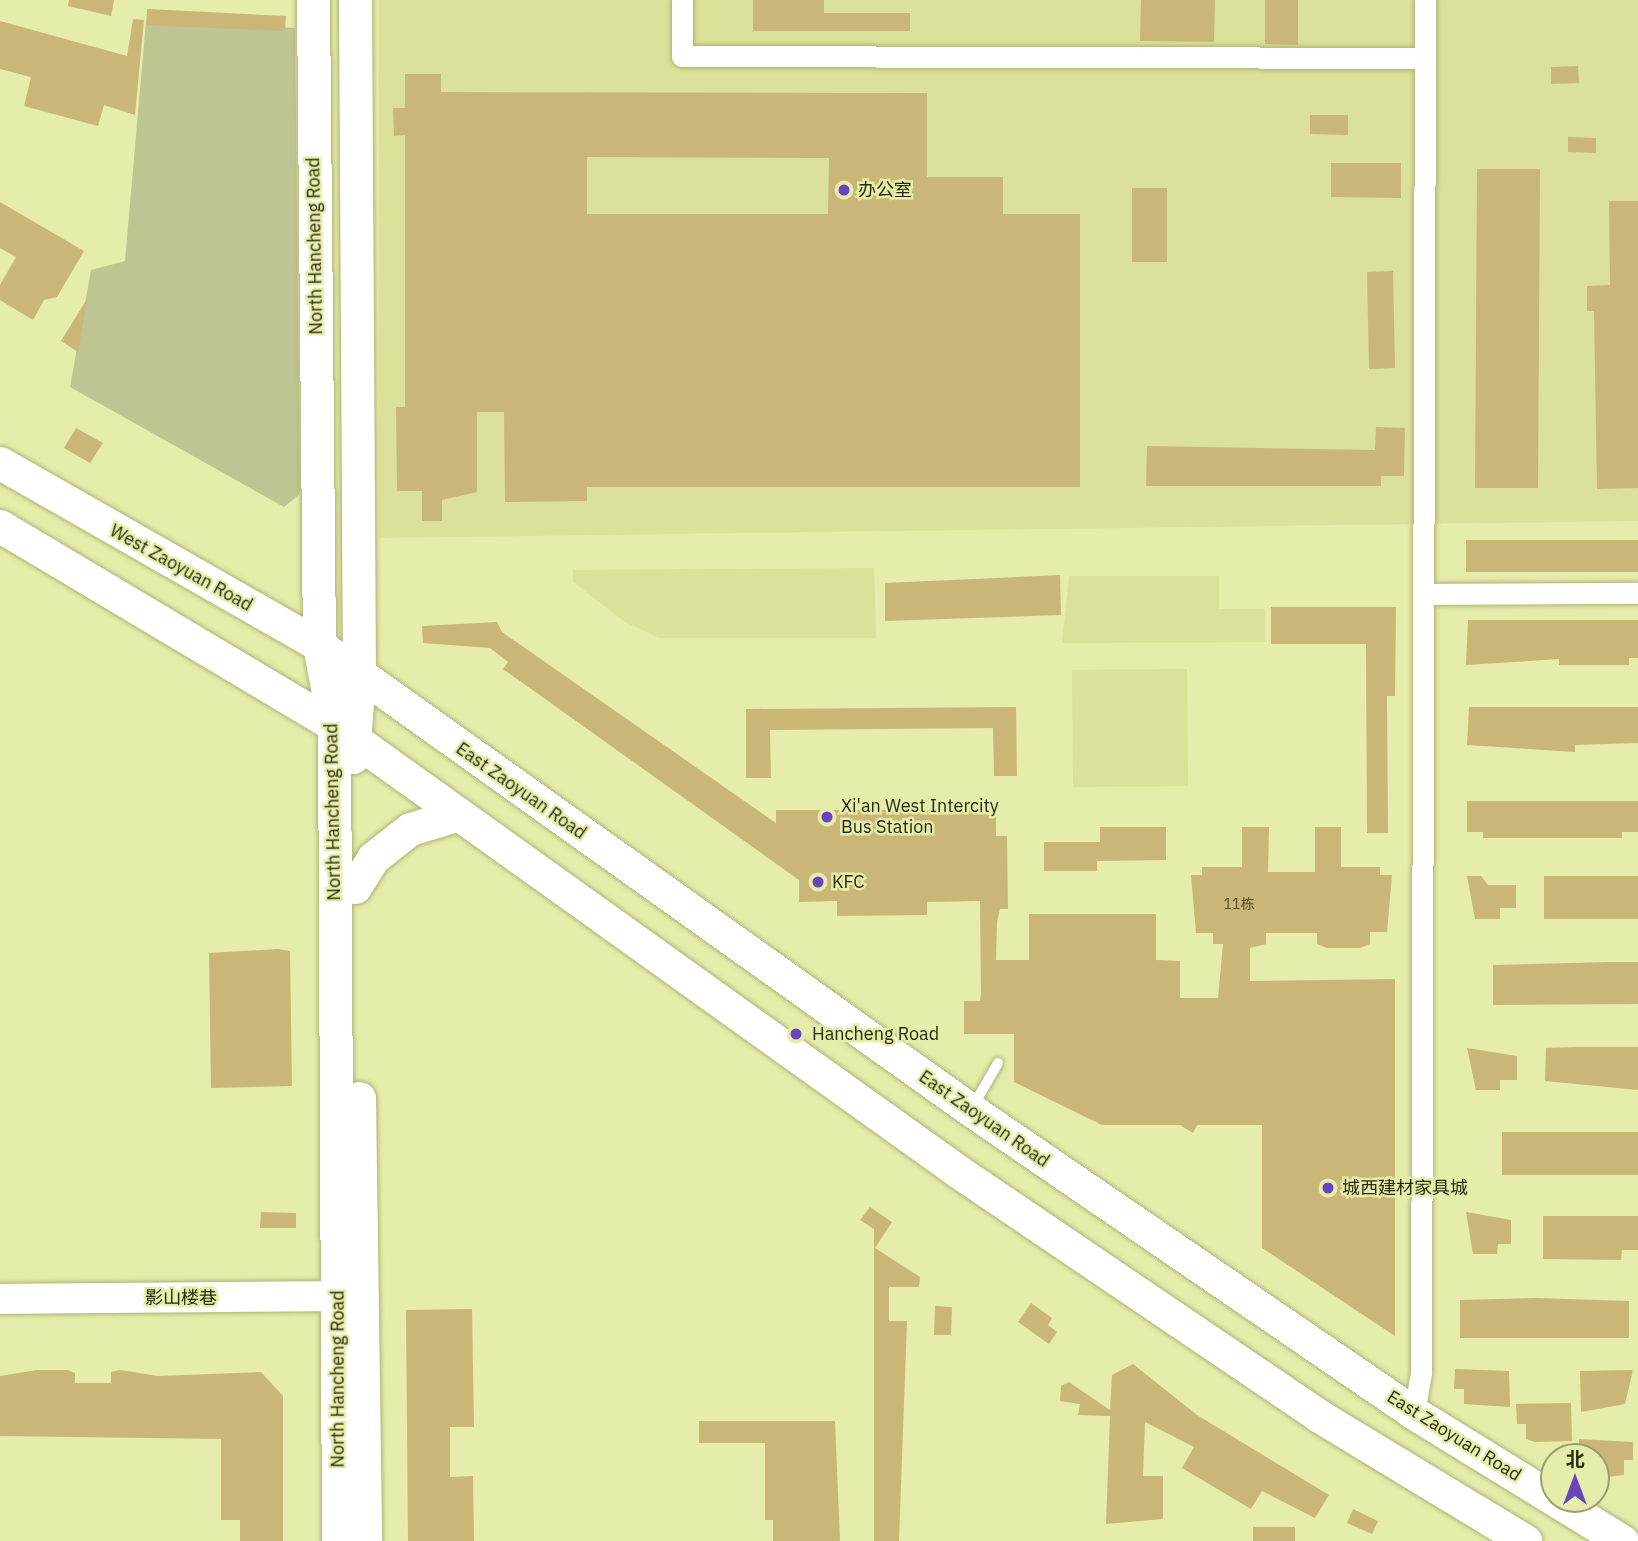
<!DOCTYPE html>
<meta charset="utf-8">
<style>
body{margin:0}
#map{position:relative;width:1638px;height:1541px;overflow:hidden;background:#e6ecaa;font-family:"IBM Plex Sans","Noto Sans SC",sans-serif}
div>[style]{position:absolute}
.built>*{inset:0;background:#dbe198}
.green>*{inset:0;background:#bfc493}
.building>*{inset:0;background:#cab677}
.roads{filter:drop-shadow(0 0 2px #aeb374) drop-shadow(0 0 2px #aeb374)}
.lane>*{height:10px;margin:-5px;padding:0 5px;transform-origin:5px;border-radius:5px;background:#fff}
.street>*{height:21px;margin:-10.5px;padding:0 10.5px;transform-origin:10.5px;border-radius:10.5px;background:#fff}
.secondary>*{height:30px;margin:-15px;padding:0 15px;transform-origin:15px;border-radius:15px;background:#fff}
.primary>*{height:33px;margin:-16.5px;padding:0 16.5px;transform-origin:16.5px;border-radius:16.5px;background:#fff}
.dots>*{width:19px;height:19px;translate:-50% -50%;box-sizing:border-box;border:4px solid #e6ecaa;border-radius:50%}
span{translate:-50% -50%;white-space:nowrap;text-align:center;line-height:1.15;-webkit-text-stroke:5px #e6ecaa;paint-order:stroke}
.number-label{font-size:14px;color:#514d2a}
.number-label span{-webkit-text-stroke-width:0}
.poi-label{font-size:18px;color:#292a10}
.left{translate:0 -50%;text-align:left}
.street-label{font-size:18px;color:#292a10}
.north{position:absolute;left:1540px;top:1443px;width:70px;height:70px;box-sizing:border-box;background:#e6ecaa;border:2px solid #9a9e6c;border-radius:50%;rotate:0deg;font-size:19px;font-weight:700;line-height:28px;text-align:center;color:#292a10}
.north::after{content:'';display:block;margin:auto;width:24px;height:32px;background:#6945bd;clip-path:polygon(50% 0,100% 100%,50% 72%,0 100%)}
</style>
<div id="map">
<div class="built">
<i style="clip-path:polygon(379px 0,1638px 0,1638px 521px,379px 538px)"></i>
<i style="clip-path:polygon(874px 568px,876px 638px,659px 638px,625px 622px,573px 582px,573px 570px)"></i>
<i style="clip-path:polygon(1069px 576px,1219px 576px,1219px 609px,1265px 609px,1265px 642px,1062px 643px)"></i>
<i style="clip-path:polygon(1187px 669px,1188px 786px,1073px 787px,1072px 670px)"></i>
</div>
<div class="green">
<i style="clip-path:polygon(146px 21px,295px 28px,300px 494px,284px 507px,70px 387px,91px 270px,125px 261px)"></i>
</div>
<div class="building">
<i style="clip-path:polygon(69px 0,114px 0,111px 16px,68px 6px)"></i>
<i style="clip-path:polygon(753px 0,824px 0,824px 13px,910px 13px,910px 31px,753px 31px)"></i>
<i style="clip-path:polygon(1141px 0,1215px 0,1214px 42px,1140px 41px)"></i>
<i style="clip-path:polygon(1265px 0,1298px 0,1298px 45px,1265px 44px)"></i>
<i style="clip-path:polygon(147px 9px,286px 16px,285px 31px,146px 25px)"></i>
<i style="clip-path:polygon(133px 19px,144px 20px,135px 115px,104px 105px,98px 126px,24px 106px,31px 77px,0 69px,0 21px,127px 56px)"></i>
<i style="clip-path:polygon(1578px 66px,1579px 83px,1551px 84px,1551px 67px)"></i>
<i style="clip-path:polygon(evenodd,405px 74px,441px 74px,441px 92px,927px 93px,927px 177px,1003px 177px,1003px 214px,1080px 214px,1080px 487px,587px 487px,587px 501px,505px 502px,504px 412px,477px 412px,477px 492px,442px 500px,442px 521px,422px 521px,422px 491px,397px 491px,396px 407px,405px 407px,405px 135px,394px 136px,393px 108px,405px 108px,405px 74px,587px 157px,829px 158px,828px 214px,587px 214px,587px 157px)"></i>
<i style="clip-path:polygon(1310px 115px,1348px 115px,1348px 135px,1310px 134px)"></i>
<i style="clip-path:polygon(1568px 137px,1596px 138px,1596px 153px,1568px 152px)"></i>
<i style="clip-path:polygon(1331px 163px,1401px 163px,1401px 198px,1331px 197px)"></i>
<i style="clip-path:polygon(1477px 169px,1540px 169px,1538px 488px,1475px 488px)"></i>
<i style="clip-path:polygon(1132px 188px,1167px 188px,1167px 262px,1132px 262px)"></i>
<i style="clip-path:polygon(1609px 201px,1638px 201px,1638px 488px,1597px 489px,1594px 311px,1587px 311px,1587px 286px,1610px 285px)"></i>
<i style="clip-path:polygon(0 202px,84px 251px,57px 297px,44px 300px,33px 320px,0 300px,0 285px,16px 257px,0 248px)"></i>
<i style="clip-path:polygon(1393px 271px,1395px 368px,1369px 369px,1367px 272px)"></i>
<i style="clip-path:polygon(87px 299px,78px 352px,61px 341px)"></i>
<i style="clip-path:polygon(1376px 427px,1405px 428px,1404px 476px,1381px 476px,1381px 486px,1146px 486px,1147px 446px,1375px 450px)"></i>
<i style="clip-path:polygon(76px 428px,103px 443px,90px 463px,64px 448px)"></i>
<i style="clip-path:polygon(1466px 540px,1638px 540px,1638px 572px,1466px 572px)"></i>
<i style="clip-path:polygon(1060px 575px,1061px 615px,885px 621px,885px 583px)"></i>
<i style="clip-path:polygon(1271px 607px,1396px 607px,1395px 696px,1387px 696px,1388px 833px,1367px 833px,1366px 644px,1271px 644px)"></i>
<i style="clip-path:polygon(1468px 620px,1638px 620px,1638px 658px,1629px 658px,1629px 665px,1559px 665px,1559px 659px,1466px 665px)"></i>
<i style="clip-path:polygon(497px 622px,502px 632px,776px 823px,776px 810px,996px 810px,996px 836px,1007px 836px,1008px 909px,1000px 909px,997px 922px,996px 960px,1029px 960px,1029px 914px,1156px 914px,1156px 960px,1180px 961px,1180px 998px,1218px 998px,1223px 944px,1213px 944px,1213px 933px,1196px 933px,1191px 875px,1202px 875px,1202px 867px,1242px 867px,1242px 827px,1269px 827px,1268px 872px,1315px 872px,1315px 827px,1341px 827px,1341px 867px,1380px 867px,1380px 875px,1392px 875px,1387px 932px,1370px 932px,1370px 944px,1360px 948px,1327px 948px,1317px 944px,1317px 933px,1266px 933px,1266px 944px,1250px 948px,1250px 981px,1395px 979px,1395px 1336px,1262px 1248px,1262px 1125px,1197px 1125px,1193px 1133px,1180px 1125px,1102px 1125px,1014px 1082px,1014px 1034px,964px 1034px,964px 1001px,980px 1001px,981px 994px,980px 901px,927px 902px,927px 915px,837px 916px,837px 901px,799px 902px,799px 880px,503px 669px,508px 662px,490px 648px,423px 643px,422px 626px)"></i>
<i style="clip-path:polygon(1016px 707px,1017px 776px,994px 776px,993px 728px,770px 730px,771px 778px,746px 778px,746px 709px)"></i>
<i style="clip-path:polygon(1469px 707px,1638px 707px,1638px 743px,1575px 745px,1575px 752px,1467px 745px)"></i>
<i style="clip-path:polygon(1467px 801px,1638px 801px,1638px 832px,1622px 832px,1622px 838px,1483px 838px,1483px 832px,1467px 832px)"></i>
<i style="clip-path:polygon(1100px 827px,1166px 827px,1166px 860px,1097px 861px,1097px 871px,1044px 871px,1044px 842px,1100px 842px)"></i>
<i style="clip-path:polygon(1467px 876px,1481px 876px,1488px 885px,1516px 885px,1516px 908px,1500px 908px,1500px 919px,1475px 919px)"></i>
<i style="clip-path:polygon(1544px 876px,1638px 876px,1638px 919px,1544px 919px)"></i>
<i style="clip-path:polygon(278px 949px,290px 951px,292px 1086px,211px 1088px,209px 953px)"></i>
<i style="clip-path:polygon(1610px 962px,1638px 962px,1638px 1004px,1493px 1005px,1493px 965px)"></i>
<i style="clip-path:polygon(1574px 1047px,1638px 1047px,1638px 1090px,1545px 1081px,1546px 1048px)"></i>
<i style="clip-path:polygon(1467px 1048px,1517px 1056px,1517px 1080px,1500px 1080px,1500px 1090px,1476px 1090px)"></i>
<i style="clip-path:polygon(1502px 1132px,1638px 1132px,1638px 1175px,1502px 1175px)"></i>
<i style="clip-path:polygon(870px 1207px,892px 1222px,875px 1248px,920px 1277px,919px 1287px,889px 1287px,889px 1321px,907px 1321px,899px 1541px,874px 1541px,874px 1229px,860px 1220px)"></i>
<i style="clip-path:polygon(261px 1212px,296px 1213px,296px 1228px,260px 1228px)"></i>
<i style="clip-path:polygon(1466px 1212px,1511px 1220px,1511px 1244px,1498px 1244px,1497px 1254px,1473px 1254px)"></i>
<i style="clip-path:polygon(1543px 1216px,1638px 1216px,1638px 1250px,1622px 1250px,1621px 1260px,1543px 1259px)"></i>
<i style="clip-path:polygon(1536px 1298px,1629px 1301px,1629px 1338px,1460px 1338px,1460px 1300px)"></i>
<i style="clip-path:polygon(1031px 1303px,1052px 1318px,1048px 1325px,1057px 1332px,1049px 1344px,1018px 1322px)"></i>
<i style="clip-path:polygon(935px 1306px,952px 1307px,951px 1335px,934px 1335px)"></i>
<i style="clip-path:polygon(472px 1309px,474px 1427px,450px 1427px,450px 1477px,473px 1476px,474px 1541px,408px 1541px,406px 1310px)"></i>
<i style="clip-path:polygon(1133px 1364px,1197px 1415px,1329px 1495px,1315px 1518px,1262px 1491px,1251px 1509px,1182px 1468px,1194px 1447px,1145px 1422px,1143px 1476px,1163px 1476px,1163px 1519px,1106px 1524px,1110px 1416px,1078px 1415px,1080px 1404px,1060px 1401px,1061px 1386px,1069px 1382px,1110px 1410px,1112px 1375px)"></i>
<i style="clip-path:polygon(1455px 1369px,1509px 1371px,1510px 1407px,1464px 1404px,1464px 1389px,1454px 1389px)"></i>
<i style="clip-path:polygon(37px 1370px,67px 1370px,75px 1373px,75px 1383px,111px 1383px,111px 1372px,120px 1370px,158px 1376px,261px 1372px,283px 1396px,283px 1541px,240px 1541px,240px 1520px,221px 1520px,221px 1439px,0 1436px,0 1376px)"></i>
<i style="clip-path:polygon(1633px 1370px,1625px 1404px,1581px 1412px,1580px 1371px)"></i>
<i style="clip-path:polygon(1571px 1403px,1572px 1441px,1535px 1442px,1526px 1439px,1526px 1424px,1517px 1424px,1516px 1404px)"></i>
<i style="clip-path:polygon(699px 1421px,835px 1421px,840px 1541px,773px 1541px,773px 1520px,765px 1520px,765px 1443px,699px 1443px)"></i>
<i style="clip-path:polygon(1579px 1439px,1633px 1442px,1633px 1460px,1624px 1460px,1624px 1475px,1597px 1478px,1596px 1457px,1579px 1457px)"></i>
<i style="clip-path:polygon(1353px 1509px,1378px 1521px,1372px 1534px,1347px 1523px)"></i>
<i style="clip-path:polygon(1253px 1527px,1295px 1527px,1295px 1541px,1253px 1541px)"></i>
</div>
<div class="roads">
<div class="lane">
<i style="left:972px;top:1108px;width:52px;rotate:-60deg"></i>
</div>
<div class="street">
<i style="left:682px;top:0;width:56px;rotate:90deg"></i>
<i style="left:682px;top:56px;width:743px;rotate:0.15deg"></i>
<i style="left:1425px;top:594px;width:213px;rotate:-0.3deg"></i>
<i style="left:1414px;top:1413px;width:41px;rotate:-80.1deg"></i>
<i style="left:1421px;top:1373px;width:1373px;rotate:-89.83deg"></i>
</div>
<div class="secondary">
<i style="left:0;top:1299px;width:359px;rotate:-0.5deg"></i>
</div>
<div class="primary">
<i style="left:313px;top:0;width:645px;rotate:89.47deg"></i>
<i style="left:319px;top:645px;width:81px;rotate:79.4deg"></i>
<i style="left:334px;top:725px;width:816px;rotate:89.72deg"></i>
<i style="left:0;top:463px;width:367px;rotate:29.7deg"></i>
<i style="left:319px;top:645px;width:801px;rotate:35.5deg"></i>
<i style="left:971px;top:1110px;width:537px;rotate:34.37deg"></i>
<i style="left:1414px;top:1413px;width:244px;rotate:31.6deg"></i>
<i style="left:0;top:526px;width:389px;rotate:30.8deg"></i>
<i style="left:334px;top:725px;width:768px;rotate:35.57deg"></i>
<i style="left:959px;top:1172px;width:435px;rotate:34.1deg"></i>
<i style="left:1319px;top:1416px;width:241px;rotate:31.2deg"></i>
<i style="left:353px;top:757px;width:81px;rotate:-85.8deg"></i>
<i style="left:359px;top:676px;width:676px;rotate:-90.34deg"></i>
<i style="left:355px;top:887px;width:34px;rotate:-58deg"></i>
<i style="left:373px;top:858px;width:47px;rotate:-38.1deg"></i>
<i style="left:410px;top:829px;width:45px;rotate:-16.8deg"></i>
<i style="left:359px;top:1098px;width:443px;rotate:89.2deg"></i>
</div>
</div>
<div class="dots">
<i style="left:844px;top:190px;background:#6945bd"></i>
<i style="left:827px;top:817px;background:#6945bd"></i>
<i style="left:818px;top:882px;background:#6945bd"></i>
<i style="left:796px;top:1034px;background:#6945bd"></i>
<i style="left:1328px;top:1188px;background:#6945bd"></i>
</div>
<div class="number-label">
<span style="left:1239px;top:904px">11栋</span>
</div>
<div class="poi-label">
<span class="left" style="left:858px;top:190px">办公室</span>
<span class="left" style="left:841px;top:817px">Xi'an West Intercity<br>Bus Station</span>
<span class="left" style="left:832px;top:882px">KFC</span>
<span class="left" style="left:812px;top:1034px">Hancheng Road</span>
<span class="left" style="left:1342px;top:1188px">城西建材家具城</span>
</div>
<div class="street-label">
<span style="left:315px;top:246px;rotate:-91deg">North Hancheng Road</span>
<span style="left:181px;top:568px;rotate:29deg">West Zaoyuan Road</span>
<span style="left:521px;top:791px;rotate:35deg">East Zaoyuan Road</span>
<span style="left:333px;top:812px;rotate:-91deg">North Hancheng Road</span>
<span style="left:984px;top:1119px;rotate:35deg">East Zaoyuan Road</span>
<span style="left:181px;top:1298px">影山楼巷</span>
<span style="left:338px;top:1379px;rotate:-90deg">North Hancheng Road</span>
<span style="left:1454px;top:1436px;rotate:32deg">East Zaoyuan Road</span>
</div>
<div class="north">北</div>
</div>
